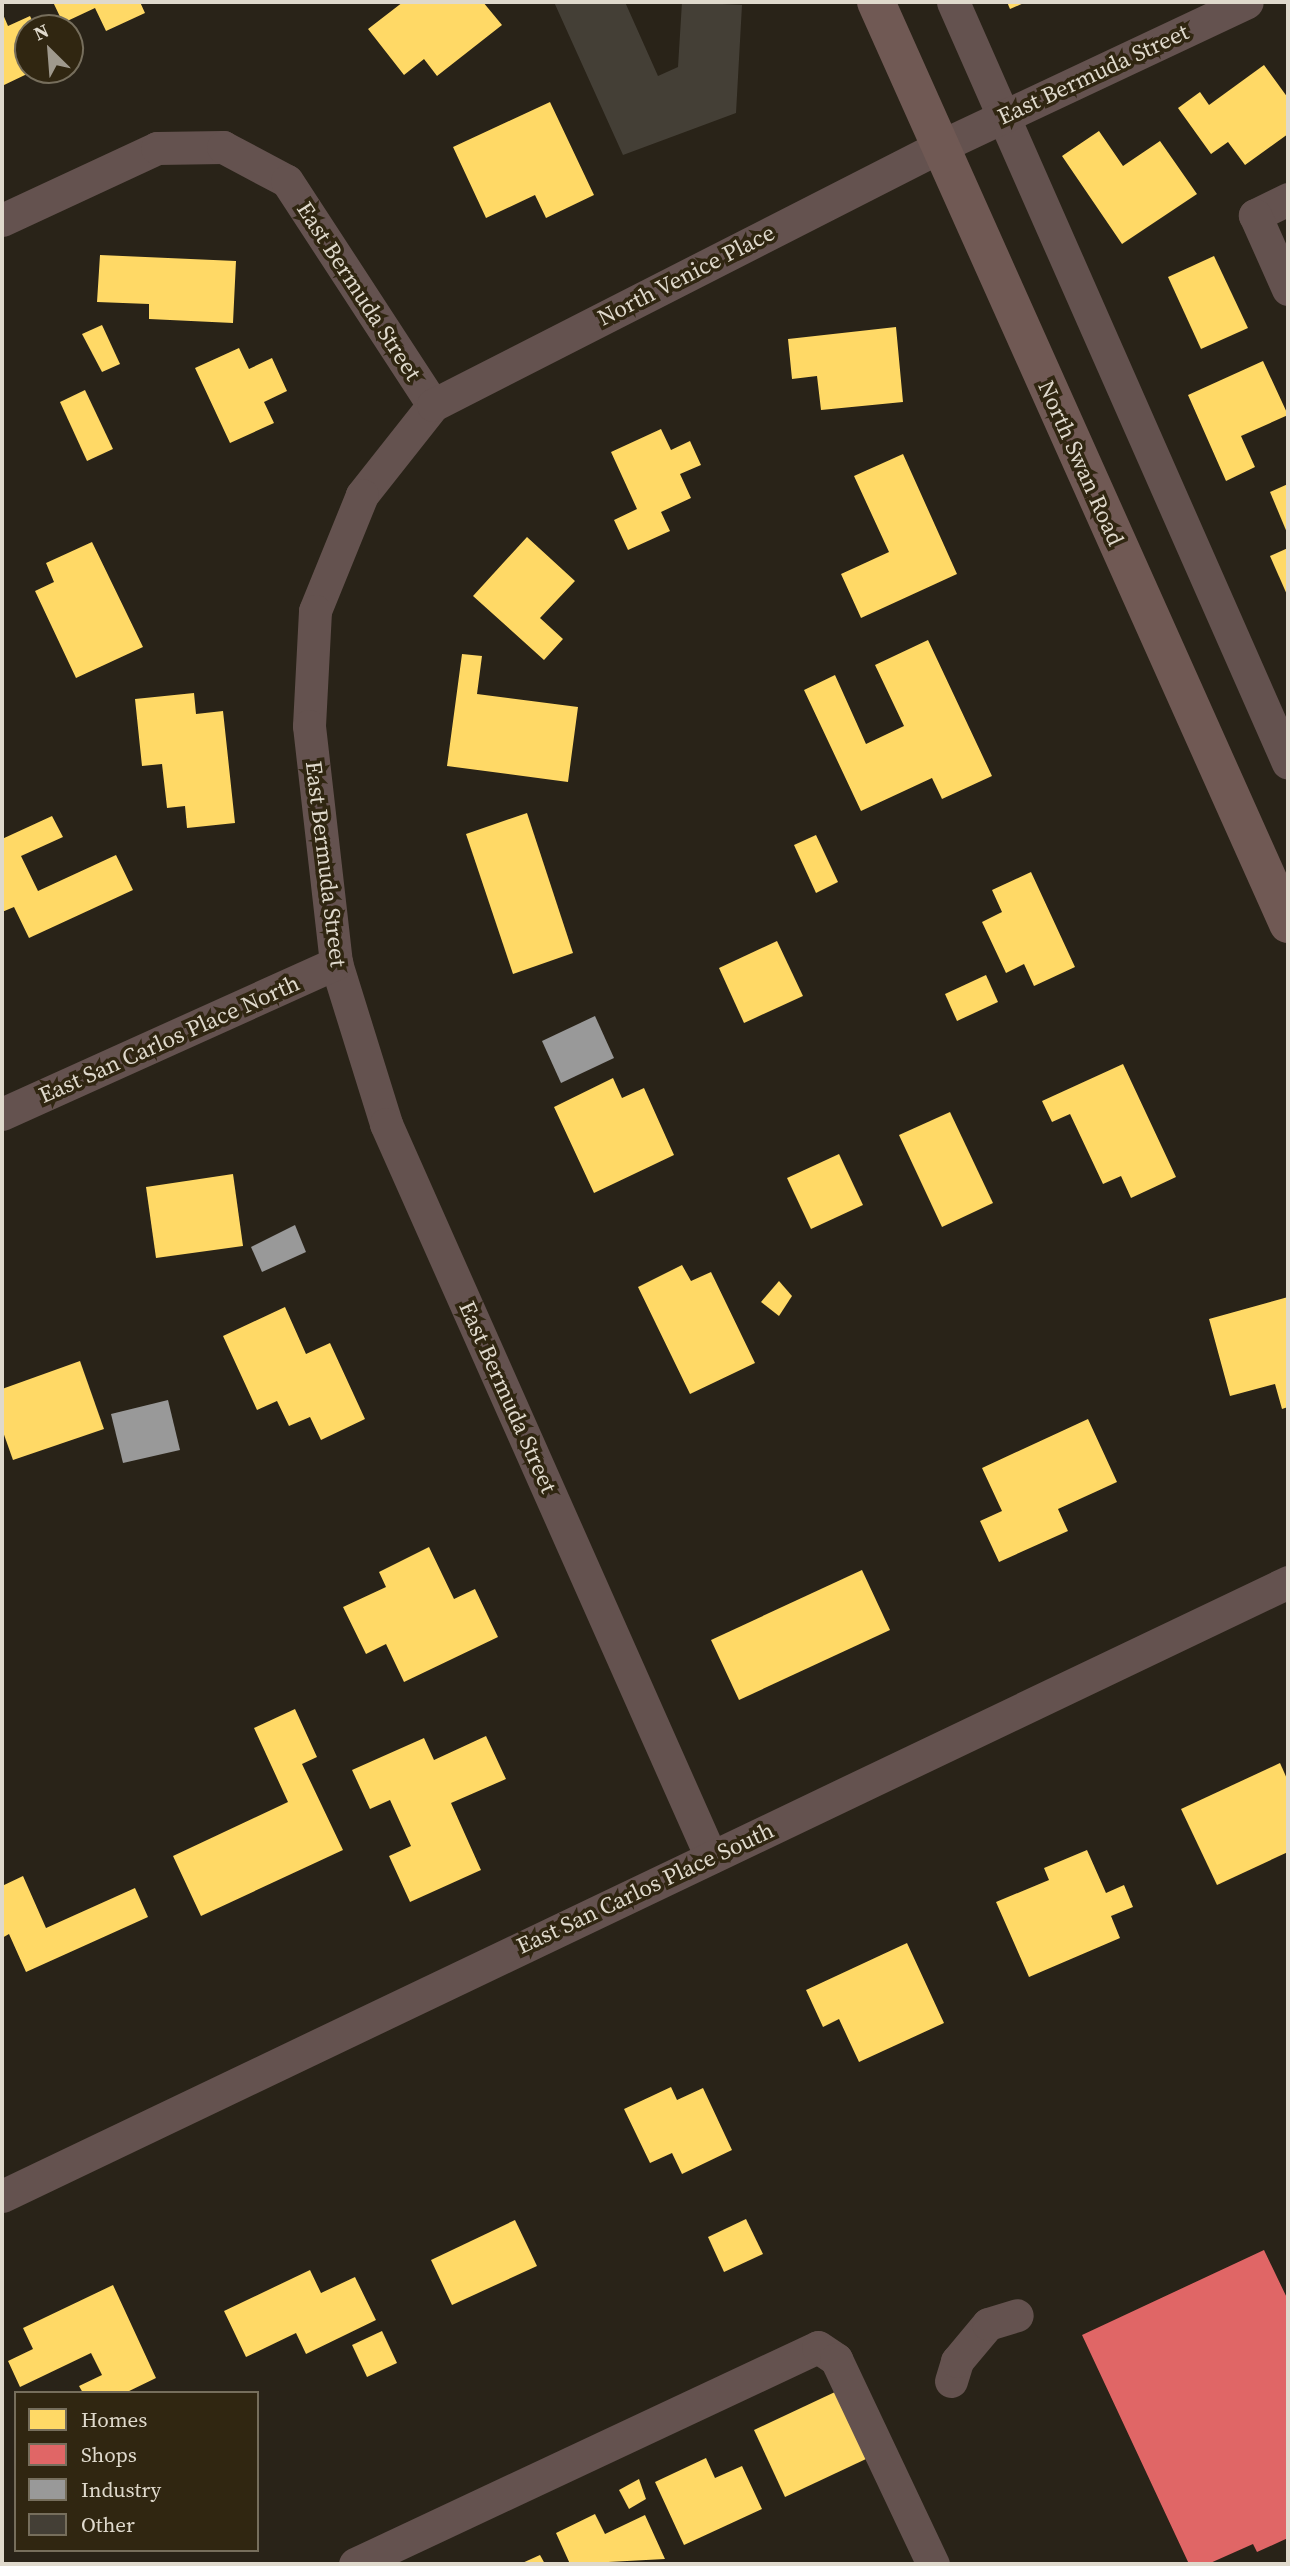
<!DOCTYPE html>
<style>
body{margin:0}
#map{position:relative;width:1290px;height:2566px;overflow:hidden;background:#292318;font-family:"Source Serif 4",serif}
div>[style]{position:absolute}
.homes>*{inset:0;background:#ffd966}
.shops>*{inset:0;background:#e06666}
.industry>*{inset:0;background:#999}
.building>*{inset:0;background:#443f36}
.minor>*{height:33px;margin:-16.5px;padding:0 16.5px;transform-origin:16.5px;border-radius:16.5px;background:#64524f}
.major>*{height:38px;margin:-19px;padding:0 19px;transform-origin:19px;border-radius:19px;background:#705954}
span{translate:-50% -50%;white-space:nowrap;text-align:center;line-height:1.15;-webkit-text-stroke:7px #302611;paint-order:stroke}
.street-label{font-size:23px;color:#dfd9cc}
.frame{position:absolute;inset:0;border:4px solid #dfd9cc;pointer-events:none}
.legend{position:absolute;left:14px;top:2391px;width:245px;height:161px;box-sizing:border-box;background:#302611;border:2px solid #766e5c;margin:0;padding:9px 12px;list-style:none;font-size:21px;color:#dfd9cc}
.legend li{display:flex;align-items:center;gap:14px;height:35px}
.legend b{width:35px;border:2px solid #766e5c}
.north{position:absolute;left:14px;top:14px;width:70px;height:70px;box-sizing:border-box;background:#302611;border:2px solid #766e5c;border-radius:50%;rotate:335deg;font-size:19px;font-weight:700;line-height:28px;text-align:center;color:#dfd9cc}
.north::after{content:'';display:block;margin:auto;width:24px;height:32px;background:#9f998d;clip-path:polygon(50% 0,100% 100%,50% 72%,0 100%)}
</style>
<div id="map">
<div class="homes">
<i style="clip-path:polygon(53px 2px,140px 2px,145px 13px,106px 31px,95px 8px,63px 23px)"></i>
<i style="clip-path:polygon(403px 2px,483px 2px,502px 25px,437px 76px,424px 59px,404px 75px,368px 29px)"></i>
<i style="clip-path:polygon(1007px 2px,1026px 2px,1010px 9px)"></i>
<i style="clip-path:polygon(2px 12px,8px 26px,30px 16px,36px 28px,28px 28px,28px 47px,17px 53px,27px 74px,2px 86px)"></i>
<i style="clip-path:polygon(1264px 65px,1288px 98px,1288px 134px,1245px 165px,1228px 142px,1211px 154px,1178px 108px,1200px 92px,1209px 105px)"></i>
<i style="clip-path:polygon(550px 102px,594px 195px,546px 218px,535px 195px,486px 218px,453px 147px)"></i>
<i style="clip-path:polygon(1099px 131px,1123px 166px,1160px 141px,1197px 194px,1122px 244px,1062px 156px)"></i>
<i style="clip-path:polygon(100px 255px,236px 261px,233px 323px,149px 319px,149px 304px,97px 302px)"></i>
<i style="clip-path:polygon(1214px 256px,1248px 328px,1201px 349px,1168px 277px)"></i>
<i style="clip-path:polygon(102px 325px,120px 364px,102px 372px,82px 334px)"></i>
<i style="clip-path:polygon(896px 327px,903px 402px,821px 410px,817px 376px,792px 379px,788px 339px)"></i>
<i style="clip-path:polygon(239px 348px,249px 369px,272px 358px,287px 391px,264px 402px,274px 423px,230px 443px,195px 368px)"></i>
<i style="clip-path:polygon(1263px 361px,1288px 415px,1241px 436px,1255px 467px,1226px 481px,1188px 395px)"></i>
<i style="clip-path:polygon(85px 390px,113px 449px,87px 461px,60px 402px)"></i>
<i style="clip-path:polygon(661px 429px,671px 450px,690px 441px,701px 465px,680px 474px,691px 498px,661px 512px,670px 531px,628px 550px,614px 520px,637px 509px,611px 452px)"></i>
<i style="clip-path:polygon(903px 454px,957px 574px,861px 618px,841px 574px,889px 552px,854px 476px)"></i>
<i style="clip-path:polygon(1288px 484px,1288px 535px,1270px 492px)"></i>
<i style="clip-path:polygon(527px 537px,575px 581px,540px 618px,563px 639px,544px 660px,473px 596px)"></i>
<i style="clip-path:polygon(92px 542px,143px 647px,76px 678px,35px 591px,54px 582px,46px 563px)"></i>
<i style="clip-path:polygon(1288px 548px,1288px 597px,1270px 556px)"></i>
<i style="clip-path:polygon(928px 640px,992px 776px,942px 799px,932px 778px,861px 811px,804px 690px,835px 675px,866px 744px,904px 726px,875px 665px)"></i>
<i style="clip-path:polygon(462px 654px,482px 656px,477px 694px,578px 707px,568px 782px,447px 766px)"></i>
<i style="clip-path:polygon(194px 693px,196px 714px,223px 711px,235px 823px,187px 828px,185px 806px,167px 808px,162px 764px,142px 766px,135px 699px)"></i>
<i style="clip-path:polygon(527px 813px,573px 953px,513px 974px,466px 834px)"></i>
<i style="clip-path:polygon(52px 816px,63px 837px,21px 856px,38px 891px,116px 855px,133px 890px,29px 938px,14px 907px,2px 912px,2px 839px)"></i>
<i style="clip-path:polygon(816px 835px,838px 882px,816px 893px,794px 845px)"></i>
<i style="clip-path:polygon(1031px 872px,1075px 967px,1034px 986px,1024px 964px,1006px 973px,982px 922px,1002px 912px,992px 890px)"></i>
<i style="clip-path:polygon(777px 941px,803px 996px,744px 1023px,719px 968px)"></i>
<i style="clip-path:polygon(986px 975px,998px 1002px,957px 1021px,945px 994px)"></i>
<i style="clip-path:polygon(1123px 1064px,1176px 1177px,1131px 1198px,1121px 1176px,1103px 1184px,1070px 1114px,1052px 1122px,1042px 1101px)"></i>
<i style="clip-path:polygon(613px 1078px,622px 1098px,644px 1088px,674px 1155px,594px 1193px,554px 1107px)"></i>
<i style="clip-path:polygon(950px 1112px,993px 1203px,942px 1227px,899px 1135px)"></i>
<i style="clip-path:polygon(839px 1154px,863px 1205px,811px 1229px,787px 1178px)"></i>
<i style="clip-path:polygon(233px 1174px,243px 1246px,156px 1258px,146px 1187px)"></i>
<i style="clip-path:polygon(682px 1265px,691px 1281px,711px 1272px,755px 1363px,690px 1394px,638px 1287px)"></i>
<i style="clip-path:polygon(779px 1281px,792px 1296px,779px 1316px,761px 1302px)"></i>
<i style="clip-path:polygon(1288px 1297px,1288px 1407px,1282px 1409px,1275px 1384px,1230px 1396px,1209px 1319px)"></i>
<i style="clip-path:polygon(285px 1307px,306px 1354px,330px 1343px,365px 1419px,321px 1440px,310px 1417px,289px 1426px,277px 1401px,257px 1410px,223px 1336px)"></i>
<i style="clip-path:polygon(80px 1361px,104px 1429px,13px 1460px,2px 1429px,2px 1389px)"></i>
<i style="clip-path:polygon(1088px 1419px,1117px 1482px,1058px 1509px,1068px 1531px,999px 1562px,980px 1521px,1002px 1511px,982px 1468px)"></i>
<i style="clip-path:polygon(429px 1547px,454px 1599px,475px 1589px,498px 1637px,404px 1682px,386px 1644px,366px 1654px,343px 1607px,386px 1587px,379px 1572px)"></i>
<i style="clip-path:polygon(862px 1570px,890px 1630px,739px 1700px,711px 1640px)"></i>
<i style="clip-path:polygon(295px 1709px,317px 1757px,302px 1764px,343px 1850px,201px 1916px,173px 1856px,288px 1802px,254px 1728px)"></i>
<i style="clip-path:polygon(486px 1736px,506px 1779px,451px 1803px,481px 1870px,410px 1902px,389px 1856px,411px 1846px,390px 1800px,370px 1809px,352px 1770px,424px 1738px,434px 1760px)"></i>
<i style="clip-path:polygon(1280px 1763px,1288px 1781px,1288px 1852px,1217px 1885px,1181px 1809px)"></i>
<i style="clip-path:polygon(1087px 1850px,1106px 1893px,1124px 1885px,1133px 1907px,1111px 1916px,1120px 1938px,1029px 1977px,996px 1902px,1049px 1880px,1044px 1868px)"></i>
<i style="clip-path:polygon(23px 1876px,46px 1928px,135px 1888px,148px 1917px,26px 1972px,9px 1934px,2px 1938px,2px 1886px)"></i>
<i style="clip-path:polygon(907px 1943px,944px 2023px,859px 2062px,839px 2019px,823px 2027px,806px 1990px)"></i>
<i style="clip-path:polygon(671px 2087px,677px 2100px,703px 2088px,732px 2150px,682px 2174px,672px 2153px,650px 2163px,624px 2109px)"></i>
<i style="clip-path:polygon(746px 2219px,763px 2254px,724px 2272px,708px 2237px)"></i>
<i style="clip-path:polygon(515px 2220px,537px 2266px,452px 2305px,431px 2260px)"></i>
<i style="clip-path:polygon(310px 2270px,321px 2293px,355px 2277px,376px 2320px,306px 2354px,296px 2333px,246px 2357px,224px 2311px)"></i>
<i style="clip-path:polygon(113px 2285px,156px 2378px,125px 2393px,83px 2393px,79px 2386px,102px 2375px,91px 2353px,20px 2387px,8px 2361px,33px 2349px,23px 2328px)"></i>
<i style="clip-path:polygon(382px 2331px,397px 2363px,367px 2377px,352px 2345px)"></i>
<i style="clip-path:polygon(835px 2392px,866px 2459px,785px 2497px,754px 2430px)"></i>
<i style="clip-path:polygon(706px 2458px,715px 2478px,742px 2466px,762px 2509px,684px 2545px,655px 2482px)"></i>
<i style="clip-path:polygon(639px 2479px,646px 2499px,629px 2509px,619px 2490px)"></i>
<i style="clip-path:polygon(595px 2514px,605px 2534px,645px 2515px,665px 2559px,570px 2564px,556px 2533px)"></i>
<i style="clip-path:polygon(540px 2555px,545px 2564px,520px 2564px)"></i>
</div>
<div class="shops">
<i style="clip-path:polygon(1264px 2250px,1288px 2300px,1288px 2538px,1257px 2552px,1253px 2544px,1208px 2564px,1189px 2564px,1082px 2335px)"></i>
</div>
<div class="industry">
<i style="clip-path:polygon(595px 1016px,614px 1058px,561px 1083px,542px 1041px)"></i>
<i style="clip-path:polygon(295px 1225px,306px 1252px,262px 1272px,251px 1247px)"></i>
<i style="clip-path:polygon(168px 1400px,180px 1450px,123px 1463px,111px 1414px)"></i>
</div>
<div class="building">
<i style="clip-path:polygon(554px 2px,625px 2px,658px 76px,678px 67px,682px 2px,742px 5px,736px 113px,623px 155px)"></i>
</div>
<div class="minor">
<i style="left:953px;top:2px;width:831px;rotate:66.24deg"></i>
<i style="left:1288px;top:199px;width:37px;rotate:154deg"></i>
<i style="left:1255px;top:215px;width:81px;rotate:66deg"></i>
<i style="left:2px;top:220px;width:171px;rotate:-24.9deg"></i>
<i style="left:157px;top:148px;width:66px;rotate:-0.9deg"></i>
<i style="left:223px;top:147px;width:72px;rotate:28deg"></i>
<i style="left:287px;top:181px;width:267px;rotate:56.9deg"></i>
<i style="left:433px;top:405px;width:115px;rotate:128.3deg"></i>
<i style="left:362px;top:495px;width:125px;rotate:112.1deg"></i>
<i style="left:315px;top:611px;width:115px;rotate:93deg"></i>
<i style="left:309px;top:726px;width:239px;rotate:83.5deg"></i>
<i style="left:336px;top:963px;width:169px;rotate:72.7deg"></i>
<i style="left:386px;top:1124px;width:802px;rotate:66.09deg"></i>
<i style="left:433px;top:405px;width:568px;rotate:-27.02deg"></i>
<i style="left:939px;top:147px;width:340px;rotate:-25.2deg"></i>
<i style="left:2px;top:1114px;width:367px;rotate:-24.3deg"></i>
<i style="left:2px;top:2196px;width:1425px;rotate:-25.52deg"></i>
<i style="left:951px;top:2381px;width:21px;rotate:-73deg"></i>
<i style="left:957px;top:2361px;width:48px;rotate:-50deg"></i>
<i style="left:988px;top:2324px;width:30px;rotate:-17deg"></i>
<i style="left:355px;top:2564px;width:511px;rotate:-25.11deg"></i>
<i style="left:818px;top:2347px;width:22px;rotate:34deg"></i>
<i style="left:836px;top:2359px;width:227px;rotate:64.7deg"></i>
</div>
<div class="major">
<i style="left:876px;top:2px;width:1010px;rotate:65.92deg"></i>
</div>
<div class="street-label">
<span style="left:1093px;top:74px;rotate:-25deg">East Bermuda Street</span>
<span style="left:686px;top:275px;rotate:-27deg">North Venice Place</span>
<span style="left:359px;top:291px;rotate:57deg">East Bermuda Street</span>
<span style="left:1081px;top:463px;rotate:66deg">North Swan Road</span>
<span style="left:326px;top:864px;rotate:83deg">East Bermuda Street</span>
<span style="left:169px;top:1039px;rotate:-24deg">East San Carlos Place North</span>
<span style="left:508px;top:1397px;rotate:66deg">East Bermuda Street</span>
<span style="left:645px;top:1888px;rotate:-25deg">East San Carlos Place South</span>
</div>
<div class="frame"></div>
<ul class="legend">
<li><b style="height:19px;background:#ffd966"></b>Homes</li>
<li><b style="height:19px;background:#e06666"></b>Shops</li>
<li><b style="height:19px;background:#999"></b>Industry</li>
<li><b style="height:19px;background:#443f36"></b>Other</li>
</ul>
<div class="north">N</div>
</div>
